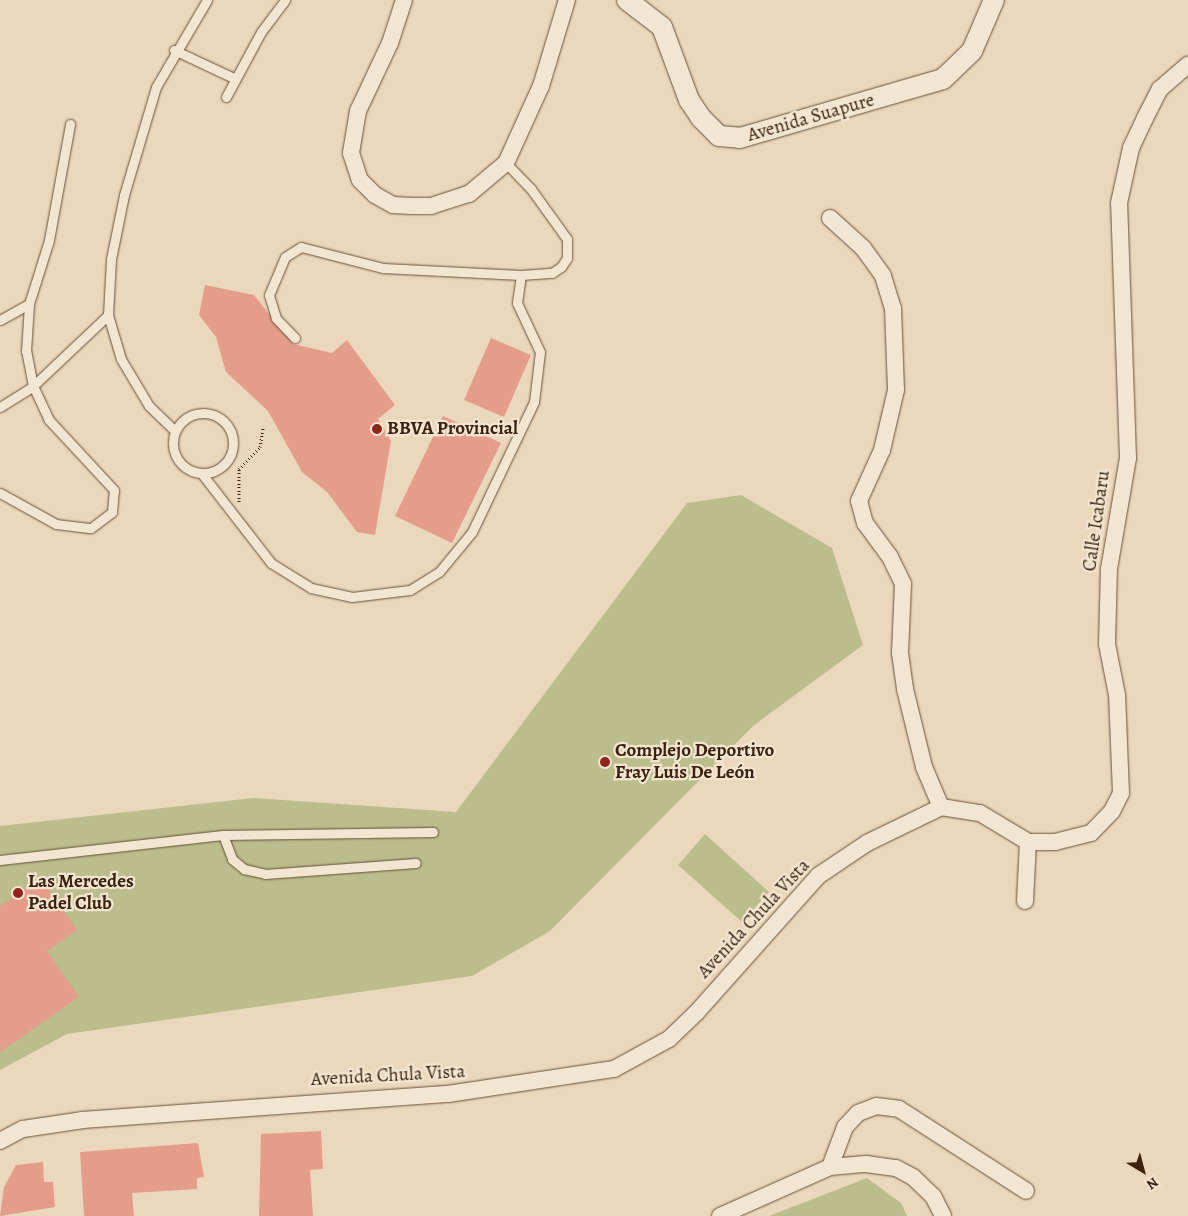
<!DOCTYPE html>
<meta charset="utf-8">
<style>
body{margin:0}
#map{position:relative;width:1188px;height:1216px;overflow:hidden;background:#ebd8bc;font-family:Alegreya,serif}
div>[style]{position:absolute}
.green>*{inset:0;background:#bcbd8d}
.building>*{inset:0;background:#e59d8b}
.path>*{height:3px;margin-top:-1.5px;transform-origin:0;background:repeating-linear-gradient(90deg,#3c220d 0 1px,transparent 0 3.5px)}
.roads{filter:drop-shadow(0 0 1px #685039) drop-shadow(0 0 1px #685039)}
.service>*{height:9px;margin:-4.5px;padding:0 4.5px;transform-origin:4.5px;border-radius:4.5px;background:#f2e6d3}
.service>.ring{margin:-4.5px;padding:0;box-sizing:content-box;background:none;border:9px solid #f2e6d3;border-radius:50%}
.minor>*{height:16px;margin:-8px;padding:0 8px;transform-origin:8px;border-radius:8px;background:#f2e6d3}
.tertiary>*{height:20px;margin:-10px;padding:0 10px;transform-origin:10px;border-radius:10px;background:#f2e6d3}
.dots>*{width:14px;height:14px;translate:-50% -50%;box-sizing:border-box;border:2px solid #f2e6d3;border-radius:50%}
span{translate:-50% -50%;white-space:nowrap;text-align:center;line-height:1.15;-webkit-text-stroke:4.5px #f2e6d3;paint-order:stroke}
.street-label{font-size:19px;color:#3c220d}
.poi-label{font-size:19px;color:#3c220d;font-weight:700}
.left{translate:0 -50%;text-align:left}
.north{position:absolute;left:1118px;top:1146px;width:50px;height:50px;-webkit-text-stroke:4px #f2e6d3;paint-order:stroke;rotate:143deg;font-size:14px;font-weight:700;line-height:20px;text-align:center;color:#3c220d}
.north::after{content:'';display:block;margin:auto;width:18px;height:22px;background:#3c220d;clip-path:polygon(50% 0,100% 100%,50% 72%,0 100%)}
</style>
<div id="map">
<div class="green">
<i style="clip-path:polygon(741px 495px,832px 548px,863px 645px,753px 726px,550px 931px,472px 976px,67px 1034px,0 1070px,0 826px,253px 798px,456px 812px,687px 503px)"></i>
<i style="clip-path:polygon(705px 834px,769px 892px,742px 922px,678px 865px)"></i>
<i style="clip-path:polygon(867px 1178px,901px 1203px,907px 1216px,769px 1216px)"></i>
</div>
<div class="building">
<i style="clip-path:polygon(205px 285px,254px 295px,293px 344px,332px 353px,347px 340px,395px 405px,378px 419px,391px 441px,375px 535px,357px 532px,327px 492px,302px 472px,268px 411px,226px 372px,216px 337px,199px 315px)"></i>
<i style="clip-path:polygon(491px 338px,531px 355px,504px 417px,464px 400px)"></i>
<i style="clip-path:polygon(443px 416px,501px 443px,452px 543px,395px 516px)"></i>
<i style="clip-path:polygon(41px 878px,77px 930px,47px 951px,79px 997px,0 1052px,0 906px)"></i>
<i style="clip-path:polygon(321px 1131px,323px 1169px,310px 1170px,313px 1216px,259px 1216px,261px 1134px)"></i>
<i style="clip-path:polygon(198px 1143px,204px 1177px,197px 1178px,197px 1189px,132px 1193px,134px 1216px,84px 1216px,80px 1152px)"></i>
<i style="clip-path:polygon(43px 1162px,44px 1182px,53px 1182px,55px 1207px,0 1216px,4px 1187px,16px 1165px)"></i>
</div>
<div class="path">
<i style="left:239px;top:502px;width:33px;rotate:-90deg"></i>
<i style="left:239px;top:469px;width:30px;rotate:-46deg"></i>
<i style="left:260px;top:447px;width:19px;rotate:-81deg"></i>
</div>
<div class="roads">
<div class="service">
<i style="left:174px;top:50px;width:68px;rotate:25.1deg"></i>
<i style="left:226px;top:97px;width:74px;rotate:-61.7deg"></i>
<i style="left:261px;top:32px;width:40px;rotate:-53deg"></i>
<i style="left:0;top:320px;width:33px;rotate:-29deg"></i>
<i style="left:295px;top:338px;width:28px;rotate:-134deg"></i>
<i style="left:276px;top:318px;width:24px;rotate:-107deg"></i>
<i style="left:269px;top:295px;width:41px;rotate:-67.2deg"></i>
<i style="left:285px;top:257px;width:19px;rotate:-32deg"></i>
<i style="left:301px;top:247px;width:85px;rotate:14.4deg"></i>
<i style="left:383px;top:268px;width:138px;rotate:2.9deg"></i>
<i style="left:521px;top:275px;width:31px;rotate:-4deg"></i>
<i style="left:552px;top:273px;width:11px;rotate:-34deg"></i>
<i style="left:561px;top:267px;width:11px;rotate:-56deg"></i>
<i style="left:567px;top:258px;width:19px;rotate:-90deg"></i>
<i style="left:567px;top:239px;width:62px;rotate:-125.8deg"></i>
<i style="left:531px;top:189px;width:36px;rotate:-134deg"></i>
<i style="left:0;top:407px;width:39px;rotate:-32deg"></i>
<i style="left:33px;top:386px;width:103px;rotate:-43.4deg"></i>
<i class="ring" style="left:173px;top:413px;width:51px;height:51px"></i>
<i style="left:174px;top:430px;width:35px;rotate:-136deg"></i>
<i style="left:149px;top:406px;width:55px;rotate:-120.8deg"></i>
<i style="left:121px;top:359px;width:46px;rotate:-106.5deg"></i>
<i style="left:108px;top:315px;width:56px;rotate:-86.9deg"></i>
<i style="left:111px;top:259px;width:65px;rotate:-78.5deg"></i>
<i style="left:124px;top:195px;width:113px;rotate:-73.5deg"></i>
<i style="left:156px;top:87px;width:101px;rotate:-59.6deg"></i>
<i style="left:202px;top:474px;width:113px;rotate:52.2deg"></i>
<i style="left:271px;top:563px;width:47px;rotate:32deg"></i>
<i style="left:311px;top:588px;width:42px;rotate:12.4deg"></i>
<i style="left:352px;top:597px;width:58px;rotate:-6.9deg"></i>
<i style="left:410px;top:590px;width:34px;rotate:-32deg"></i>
<i style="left:439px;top:572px;width:52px;rotate:-50.5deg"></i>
<i style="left:472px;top:532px;width:144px;rotate:-64.5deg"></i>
<i style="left:534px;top:402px;width:50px;rotate:-83.2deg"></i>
<i style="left:540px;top:352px;width:54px;rotate:-115.1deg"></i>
<i style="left:517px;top:303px;width:28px;rotate:-82deg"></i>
<i style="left:0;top:493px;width:64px;rotate:29deg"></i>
<i style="left:56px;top:524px;width:35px;rotate:7deg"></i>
<i style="left:91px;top:528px;width:26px;rotate:-37deg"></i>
<i style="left:112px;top:512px;width:22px;rotate:-85deg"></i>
<i style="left:114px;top:490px;width:96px;rotate:-132.9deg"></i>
<i style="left:49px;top:420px;width:38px;rotate:-115deg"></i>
<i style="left:33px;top:386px;width:36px;rotate:-101deg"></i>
<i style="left:26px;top:351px;width:47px;rotate:-86.3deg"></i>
<i style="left:29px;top:304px;width:67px;rotate:-72.6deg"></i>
<i style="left:49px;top:240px;width:118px;rotate:-79.7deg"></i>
<i style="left:223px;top:835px;width:26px;rotate:69deg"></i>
<i style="left:232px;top:859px;width:16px;rotate:40deg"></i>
<i style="left:244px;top:869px;width:22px;rotate:13deg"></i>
<i style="left:265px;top:874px;width:151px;rotate:-4.2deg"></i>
<i style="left:0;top:860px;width:224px;rotate:-6.4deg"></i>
<i style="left:223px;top:835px;width:210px;rotate:-0.8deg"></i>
</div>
<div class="minor">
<i style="left:404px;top:0;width:45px;rotate:108deg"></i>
<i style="left:390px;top:43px;width:75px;rotate:115.2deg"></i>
<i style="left:358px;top:111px;width:43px;rotate:99.5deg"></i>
<i style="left:351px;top:153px;width:28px;rotate:72deg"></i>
<i style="left:360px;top:180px;width:21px;rotate:45deg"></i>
<i style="left:375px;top:195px;width:21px;rotate:29deg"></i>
<i style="left:393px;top:205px;width:19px;rotate:3deg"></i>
<i style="left:412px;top:206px;width:19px"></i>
<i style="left:431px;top:206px;width:40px;rotate:-18deg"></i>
<i style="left:469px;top:194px;width:48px;rotate:-40deg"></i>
<i style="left:506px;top:163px;width:85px;rotate:-65.6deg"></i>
<i style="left:541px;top:86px;width:90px;rotate:-73.2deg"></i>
<i style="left:830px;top:218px;width:45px;rotate:42.3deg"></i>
<i style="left:863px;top:248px;width:34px;rotate:54deg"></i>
<i style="left:883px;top:276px;width:34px;rotate:73deg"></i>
<i style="left:893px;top:308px;width:82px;rotate:87.9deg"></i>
<i style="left:896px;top:390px;width:62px;rotate:103.1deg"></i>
<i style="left:882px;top:450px;width:56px;rotate:114.3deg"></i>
<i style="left:859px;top:501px;width:23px;rotate:75deg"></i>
<i style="left:865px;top:523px;width:42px;rotate:53.7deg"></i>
<i style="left:890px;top:557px;width:30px;rotate:64deg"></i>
<i style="left:903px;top:584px;width:69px;rotate:92.5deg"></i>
<i style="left:900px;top:653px;width:36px;rotate:82deg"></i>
<i style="left:905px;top:689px;width:80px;rotate:76.3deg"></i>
<i style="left:924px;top:767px;width:43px;rotate:67deg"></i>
<i style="left:941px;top:807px;width:39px;rotate:9deg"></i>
<i style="left:980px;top:813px;width:56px;rotate:31.1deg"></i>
<i style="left:1028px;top:842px;width:27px"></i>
<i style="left:1055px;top:842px;width:37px;rotate:-14deg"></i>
<i style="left:1091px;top:833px;width:30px;rotate:-46deg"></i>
<i style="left:1112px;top:811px;width:20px;rotate:-63deg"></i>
<i style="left:1121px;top:793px;width:98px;rotate:-92.3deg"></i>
<i style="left:1117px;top:695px;width:52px;rotate:-101.1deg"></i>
<i style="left:1107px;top:644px;width:75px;rotate:-88.5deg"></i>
<i style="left:1109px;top:569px;width:113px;rotate:-80.3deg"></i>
<i style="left:1128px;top:458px;width:255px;rotate:-92deg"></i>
<i style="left:1119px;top:203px;width:56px;rotate:-77.7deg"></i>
<i style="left:1131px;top:148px;width:33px;rotate:-65deg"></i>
<i style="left:1145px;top:118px;width:33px;rotate:-63deg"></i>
<i style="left:1160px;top:89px;width:37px;rotate:-41deg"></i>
<i style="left:1025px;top:901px;width:59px;rotate:-87.1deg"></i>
<i style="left:0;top:1141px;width:26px;rotate:-28deg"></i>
<i style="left:23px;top:1129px;width:61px;rotate:-8.5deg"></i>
<i style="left:83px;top:1120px;width:366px;rotate:-4.1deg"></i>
<i style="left:448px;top:1094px;width:168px;rotate:-8.6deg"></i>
<i style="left:614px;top:1069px;width:63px;rotate:-28.6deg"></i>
<i style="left:669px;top:1039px;width:39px;rotate:-44deg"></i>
<i style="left:697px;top:1012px;width:182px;rotate:-48.3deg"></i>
<i style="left:818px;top:876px;width:59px;rotate:-34deg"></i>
<i style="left:867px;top:843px;width:82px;rotate:-25.9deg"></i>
<i style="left:830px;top:1167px;width:43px;rotate:-69.4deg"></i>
<i style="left:845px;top:1127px;width:19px;rotate:-47deg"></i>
<i style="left:858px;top:1113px;width:19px;rotate:-21deg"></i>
<i style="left:876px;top:1106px;width:23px;rotate:7deg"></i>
<i style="left:899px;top:1109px;width:151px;rotate:32.8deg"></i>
<i style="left:720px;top:1216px;width:120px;rotate:-24deg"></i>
<i style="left:830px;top:1167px;width:36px;rotate:-5deg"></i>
<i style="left:866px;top:1164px;width:30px;rotate:8deg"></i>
<i style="left:896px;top:1168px;width:19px;rotate:28deg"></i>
<i style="left:913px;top:1177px;width:28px;rotate:44deg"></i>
<i style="left:933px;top:1196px;width:22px;rotate:63deg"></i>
</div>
<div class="tertiary">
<i style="left:627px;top:0;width:44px;rotate:37.6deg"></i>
<i style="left:662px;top:27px;width:78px;rotate:69.7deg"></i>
<i style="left:689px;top:100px;width:22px;rotate:56deg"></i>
<i style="left:701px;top:118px;width:25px;rotate:45deg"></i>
<i style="left:719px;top:136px;width:21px;rotate:5deg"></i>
<i style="left:740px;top:138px;width:211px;rotate:-16.2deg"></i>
<i style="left:943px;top:79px;width:40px;rotate:-44deg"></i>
<i style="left:972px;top:51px;width:56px;rotate:-66.7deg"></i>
</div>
</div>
<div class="dots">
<i style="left:377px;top:429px;background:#8f2418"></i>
<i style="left:605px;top:762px;background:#8f2418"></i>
<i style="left:18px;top:893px;background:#8f2418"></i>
</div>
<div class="street-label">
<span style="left:811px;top:118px;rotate:-16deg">Avenida Suapure</span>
<span style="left:1097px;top:521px;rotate:-82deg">Calle Icabaru</span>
<span style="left:754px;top:919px;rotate:-47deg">Avenida Chula Vista</span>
<span style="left:388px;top:1076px;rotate:-3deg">Avenida Chula Vista</span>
</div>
<div class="poi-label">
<span class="left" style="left:387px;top:429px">BBVA Provincial</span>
<span class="left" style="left:615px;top:762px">Complejo Deportivo<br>Fray Luis De León</span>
<span class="left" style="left:28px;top:893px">Las Mercedes<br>Padel Club</span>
</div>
<div class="north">N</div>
</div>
